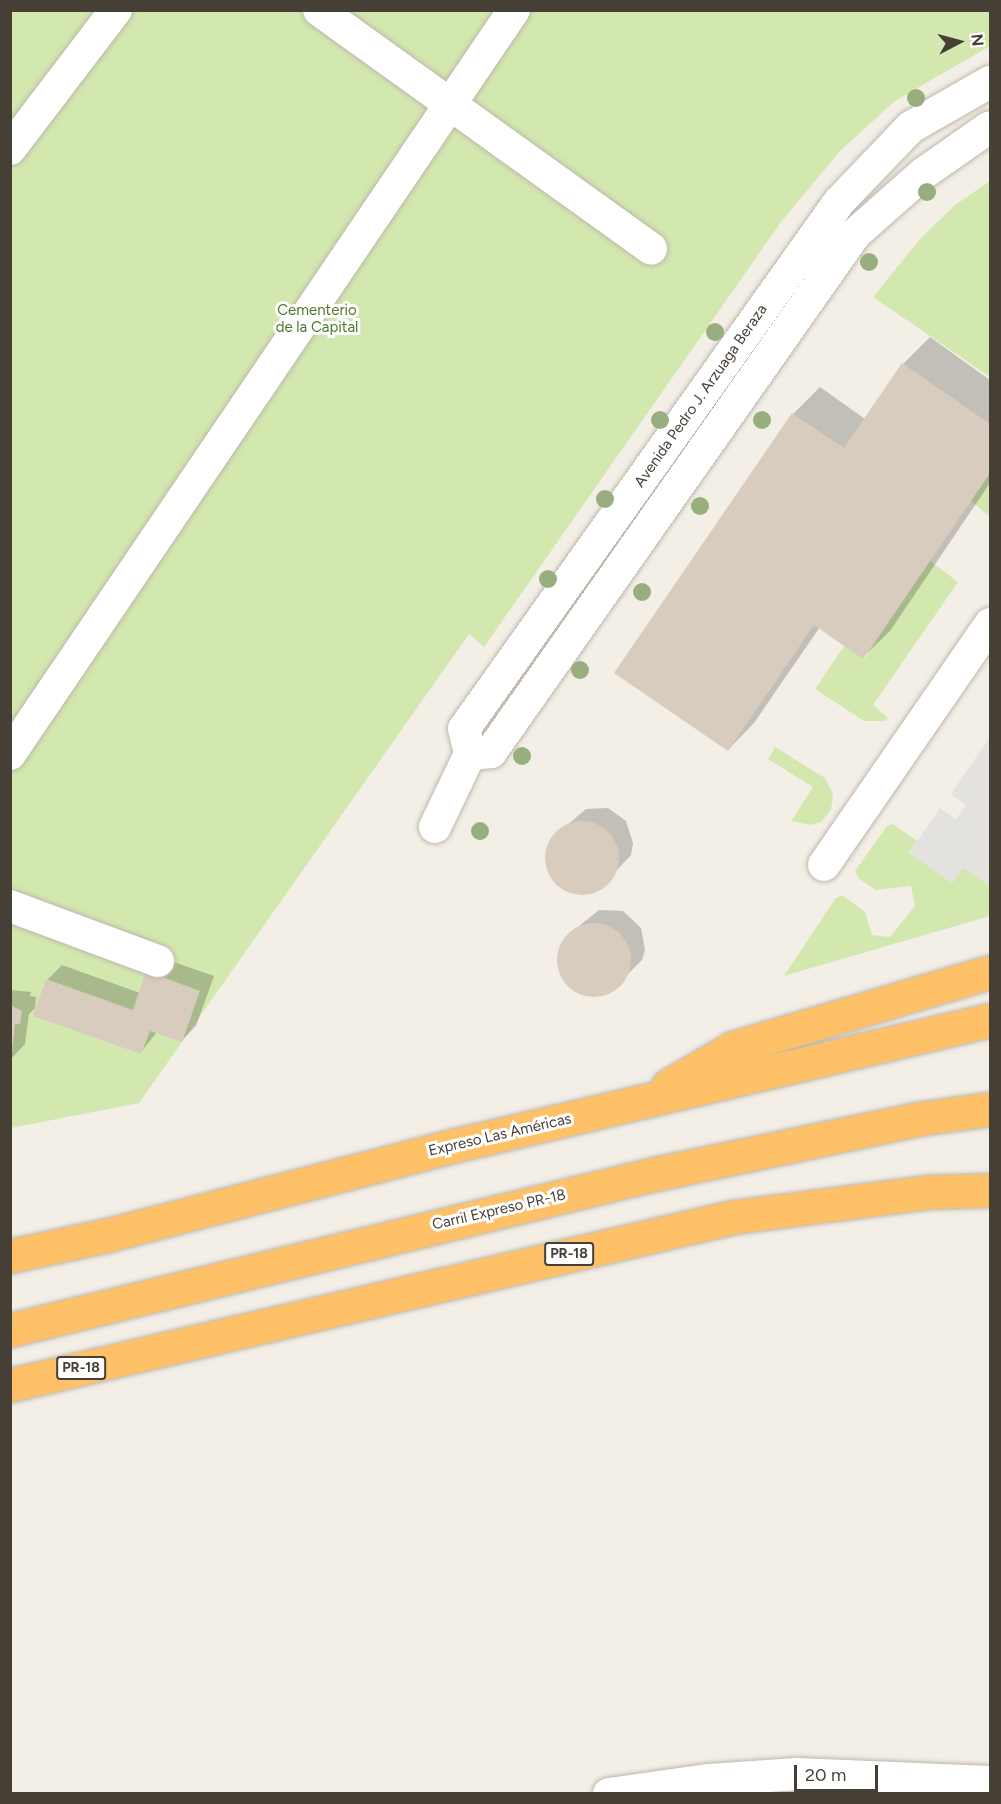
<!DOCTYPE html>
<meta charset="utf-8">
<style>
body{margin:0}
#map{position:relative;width:1001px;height:1804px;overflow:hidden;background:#f3efe7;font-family:Figtree,sans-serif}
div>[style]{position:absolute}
.green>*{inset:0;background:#d2e8af}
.parking>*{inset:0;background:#e4e2df}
.shadow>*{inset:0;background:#0003}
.building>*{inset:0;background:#d8ccbf}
.round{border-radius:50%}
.roads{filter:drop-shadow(0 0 2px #bfb6a9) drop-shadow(0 0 2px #bfb6a9)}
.minor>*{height:32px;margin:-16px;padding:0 16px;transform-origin:16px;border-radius:16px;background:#fff}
.highway>*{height:33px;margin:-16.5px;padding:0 16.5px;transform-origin:16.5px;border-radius:16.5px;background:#fec167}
.trees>*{width:18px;height:18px;margin:-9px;border-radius:50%;background:#98ae7e}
span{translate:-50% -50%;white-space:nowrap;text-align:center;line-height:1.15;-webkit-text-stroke:6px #fff;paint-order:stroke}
.shield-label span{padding:2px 4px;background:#fff;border:2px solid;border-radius:4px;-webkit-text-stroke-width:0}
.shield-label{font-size:14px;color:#463f36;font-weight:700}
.park-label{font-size:15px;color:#4d7829}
.street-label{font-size:15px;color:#463f36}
.frame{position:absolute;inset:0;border:12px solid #463f36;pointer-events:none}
.north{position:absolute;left:929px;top:12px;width:60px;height:60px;-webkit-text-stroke:4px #fff;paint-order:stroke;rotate:84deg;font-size:16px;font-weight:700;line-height:24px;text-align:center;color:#463f36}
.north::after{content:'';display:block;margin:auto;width:21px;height:27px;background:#463f36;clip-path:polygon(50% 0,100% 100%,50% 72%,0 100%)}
.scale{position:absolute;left:794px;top:1765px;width:84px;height:27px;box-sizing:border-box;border:3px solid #463f36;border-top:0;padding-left:8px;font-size:18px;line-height:21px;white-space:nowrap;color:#463f36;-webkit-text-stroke:4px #fff;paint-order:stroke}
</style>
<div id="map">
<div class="green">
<i style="clip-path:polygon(11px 11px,990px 11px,990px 46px,895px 101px,840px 151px,781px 222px,484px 647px,469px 634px,139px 1103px,11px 1128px)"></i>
<i style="clip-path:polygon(990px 181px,990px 377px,873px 297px,921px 238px,955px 205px)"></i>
<i style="clip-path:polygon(990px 473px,990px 517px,971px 501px)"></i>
<i style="clip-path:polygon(930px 561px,958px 582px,873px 705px,888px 718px,886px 721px,864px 721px,815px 689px,844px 646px,864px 659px)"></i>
<i style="clip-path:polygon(775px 747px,825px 778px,833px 794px,831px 810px,821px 822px,811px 825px,791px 821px,813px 787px,768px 759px)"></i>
<i style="clip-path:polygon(893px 824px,917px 841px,909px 852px,952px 883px,963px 867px,990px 886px,990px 916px,784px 976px,835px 899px,842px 895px,865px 912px,872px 935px,890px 937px,915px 906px,911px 886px,876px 890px,859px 879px,855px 871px,887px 826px)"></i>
</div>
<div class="parking">
<i style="clip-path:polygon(990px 737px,990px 886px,963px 867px,952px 883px,909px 853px,940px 808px,956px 819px,966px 805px,951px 794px)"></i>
</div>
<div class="shadow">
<i style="clip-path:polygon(930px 337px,990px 380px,990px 483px,890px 631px,863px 657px,820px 627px,754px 723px,728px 750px,616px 672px,793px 414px,820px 387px,865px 419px,903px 364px)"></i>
<i style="clip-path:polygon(608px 808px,626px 821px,633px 843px,631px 855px,599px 889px,575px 893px,555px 881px,547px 859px,553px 837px,586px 809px)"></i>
<i style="clip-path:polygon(599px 910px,623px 911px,641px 928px,645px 950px,642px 960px,626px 976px,610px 991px,600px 995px,578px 992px,562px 975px,560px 951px,573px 931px)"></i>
<i style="clip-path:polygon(162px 958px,214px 976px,196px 1026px,181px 1041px,157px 1032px,141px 1052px,47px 980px,62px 965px,140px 993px)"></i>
<i style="clip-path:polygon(10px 990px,31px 992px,30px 996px,36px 997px,35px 1008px,29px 1014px,25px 1044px,11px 1059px)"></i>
</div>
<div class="building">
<i style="clip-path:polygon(902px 363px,990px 424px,990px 473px,863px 659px,814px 625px,728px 751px,614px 673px,792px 413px,844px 448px)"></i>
<i class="round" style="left:545px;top:821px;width:74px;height:74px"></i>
<i class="round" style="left:557px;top:923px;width:74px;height:74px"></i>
<i style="clip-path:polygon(146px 971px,200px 991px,182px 1042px,150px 1031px,141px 1054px,33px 1016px,46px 979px,133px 1010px)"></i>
<i style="clip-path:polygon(10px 1005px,22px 1011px,20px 1024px,15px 1024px,12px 1052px)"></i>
</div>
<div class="roads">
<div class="minor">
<i style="left:319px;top:10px;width:409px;rotate:35.7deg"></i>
<i style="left:10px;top:149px;width:175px;rotate:-52.7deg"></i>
<i style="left:10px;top:754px;width:899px;rotate:-55.89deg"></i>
<i style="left:470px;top:754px;width:21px;rotate:-5deg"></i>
<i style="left:491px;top:752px;width:633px;rotate:-54.9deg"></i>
<i style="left:855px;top:234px;width:92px;rotate:-41.5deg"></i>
<i style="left:924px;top:173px;width:80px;rotate:-34.9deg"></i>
<i style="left:435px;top:827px;width:81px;rotate:-64.4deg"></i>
<i style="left:470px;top:754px;width:26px;rotate:-103deg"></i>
<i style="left:464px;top:729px;width:647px;rotate:-54.57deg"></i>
<i style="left:839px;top:202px;width:104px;rotate:-46.2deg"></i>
<i style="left:911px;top:127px;width:91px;rotate:-29.7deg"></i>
<i style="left:824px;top:865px;width:293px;rotate:-55.4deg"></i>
<i style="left:10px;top:906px;width:158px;rotate:20.4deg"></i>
<i style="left:609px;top:1794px;width:101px;rotate:-8deg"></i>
<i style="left:709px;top:1780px;width:88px;rotate:-3.9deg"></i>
<i style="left:797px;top:1774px;width:193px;rotate:2.4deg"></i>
</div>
<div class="highway">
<i style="left:668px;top:1086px;width:75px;rotate:-30.3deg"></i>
<i style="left:733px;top:1048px;width:268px;rotate:-16.5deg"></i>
<i style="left:10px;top:1256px;width:100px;rotate:-12.1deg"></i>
<i style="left:108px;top:1235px;width:351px;rotate:-14.5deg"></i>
<i style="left:448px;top:1147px;width:557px;rotate:-13.19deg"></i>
<i style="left:10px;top:1330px;width:659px;rotate:-13.61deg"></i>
<i style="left:650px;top:1175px;width:273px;rotate:-11.8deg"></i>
<i style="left:917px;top:1119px;width:74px;rotate:-7.8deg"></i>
<i style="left:10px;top:1385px;width:742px;rotate:-13.08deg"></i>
<i style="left:733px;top:1217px;width:196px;rotate:-7.3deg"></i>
<i style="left:927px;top:1192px;width:63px;rotate:-1.8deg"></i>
</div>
</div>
<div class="trees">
<i style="left:916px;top:98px"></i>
<i style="left:927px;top:192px"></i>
<i style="left:869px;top:262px"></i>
<i style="left:715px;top:332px"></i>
<i style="left:660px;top:420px"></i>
<i style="left:762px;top:420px"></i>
<i style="left:605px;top:499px"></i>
<i style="left:700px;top:506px"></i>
<i style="left:548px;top:579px"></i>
<i style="left:642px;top:592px"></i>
<i style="left:580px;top:670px"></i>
<i style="left:522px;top:756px"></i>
<i style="left:480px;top:831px"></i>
</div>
<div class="shield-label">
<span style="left:569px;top:1254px">PR-18</span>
<span style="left:81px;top:1368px">PR-18</span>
</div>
<div class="park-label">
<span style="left:317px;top:319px">Cementerio<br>de la Capital</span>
</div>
<div class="street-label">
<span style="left:701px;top:396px;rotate:-55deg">Avenida Pedro J. Arzuaga Beraza</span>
<span style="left:500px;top:1135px;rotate:-13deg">Expreso Las Américas</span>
<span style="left:499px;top:1210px;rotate:-13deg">Carril Expreso PR-18</span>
</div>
<div class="frame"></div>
<div class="north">N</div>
<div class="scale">20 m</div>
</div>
